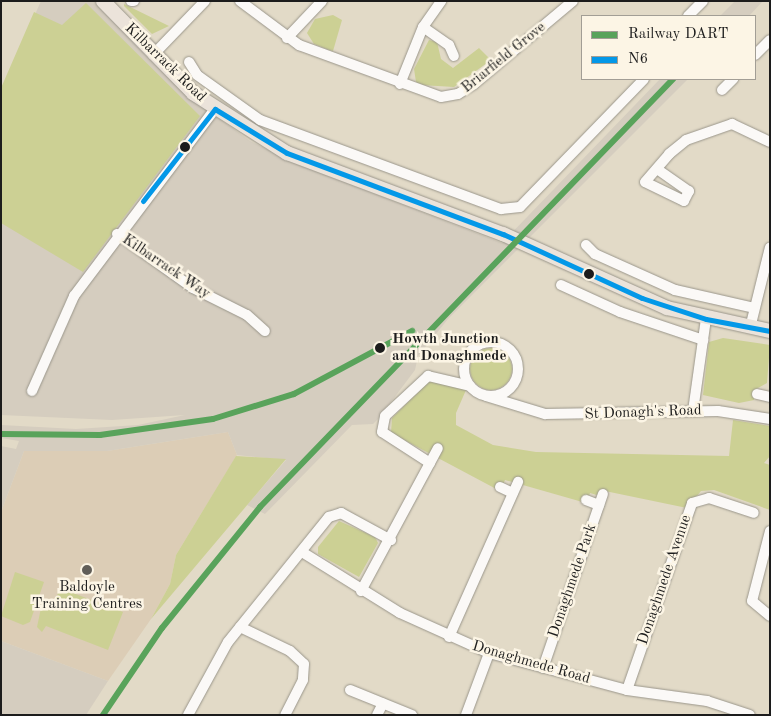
<!DOCTYPE html>
<style>
body{margin:0}
#map{position:relative;width:771px;height:716px;overflow:hidden;background:#e2dac7;font-family:"Old Standard TT",serif}
div>[style]{position:absolute}
.built>*{inset:0;background:#dccdb6}
.industrial>*{inset:0;background:#d5cdbf}
.green>*{inset:0;background:#ccd094}
.round{border-radius:50%}
.roads{filter:drop-shadow(0 0 1px #9a968b) drop-shadow(0 0 1px #9a968b)}
.minor>*{height:10px;margin:-5px;padding:0 5px;transform-origin:5px;border-radius:5px;background:#fbf9f7}
.minor>.ring{margin:-5px;padding:0;box-sizing:content-box;background:none;border:10px solid #fbf9f7;border-radius:50%}
.major>*{height:14px;margin:-7px;padding:0 7px;transform-origin:7px;border-radius:7px;background:#ebe3da}
.bus-1>*{height:5px;margin:-2.5px;padding:0 2.5px;transform-origin:2.5px;border-radius:2.5px;background:#0398e8}
.rail-1>*{height:6px;margin:-3px;padding:0 3px;transform-origin:3px;border-radius:3px;background:#59a35b}
.dots>*{width:14px;height:14px;translate:-50% -50%;box-sizing:border-box;border:2px solid #fcf5e5;border-radius:50%}
span{translate:-50% -50%;white-space:nowrap;text-align:center;line-height:1.15;-webkit-text-stroke:5px #fcf5e5;paint-order:stroke}
.street-label{font-size:15px;color:#1c1c1c}
.stop-label{font-size:15px;color:#1c1c1c;font-weight:700}
.left{translate:0 -50%;text-align:left}
.poi-label{font-size:15px;color:#1c1c1c}
.frame{position:absolute;inset:0;border:2px solid #1c1c1c;pointer-events:none}
.legend{position:absolute;left:581px;top:15px;width:175px;height:65px;box-sizing:border-box;background:#fcf5e5;border:1px solid #a29e95;margin:0;padding:6px 9px;list-style:none;font-size:15px;color:#1c1c1c}
.legend li{display:flex;align-items:center;gap:10px;height:25px}
.legend b{width:25px;border:1px solid #a29e95}
</style>
<div id="map">
<div class="built">
<i style="clip-path:polygon(228px 432px,237px 455px,176px 555px,170px 584px,151px 619px,108px 681px,1px 641px,1px 512px,24px 451px,107px 451px)"></i>
</div>
<div class="industrial">
<i style="clip-path:polygon(41px 1px,94px 1px,180px 90px,250px 141px,297px 164px,502px 243px,660px 79px,688px 79px,448px 319px,418px 356px,415px 370px,379px 418px,373px 424px,352px 425px,265px 514px,247px 505px,286px 460px,237px 455px,228px 432px,107px 451px,24px 451px,1px 512px,1px 446px,16px 449px,19px 441px,1px 438px,1px 425px,76px 429px,138px 425px,185px 415px,112px 420px,1px 415px,1px 91px)"></i>
<i style="clip-path:polygon(735px 1px,763px 1px,749px 16px,720px 16px)"></i>
<i style="clip-path:polygon(1px 641px,108px 681px,86px 715px,1px 715px)"></i>
</div>
<div class="green">
<i style="clip-path:polygon(86px 3px,200px 116px,83px 272px,1px 223px,1px 88px,34px 12px,62px 25px)"></i>
<i style="clip-path:polygon(124px 6px,124px 4px,169px 26px,152px 34px)"></i>
<i style="clip-path:polygon(333px 15px,342px 20px,333px 51px,329px 50px,314px 44px,307px 33px,315px 19px)"></i>
<i style="clip-path:polygon(429px 40px,437px 42px,441px 59px,453px 68px,479px 48px,491px 60px,454px 87px,421px 85px,416px 82px,414px 69px)"></i>
<i style="clip-path:polygon(723px 338px,770px 345px,767px 383px,756px 389px,754px 400px,739px 403px,703px 395px,709px 342px)"></i>
<i class="round" style="left:470px;top:348px;width:42px;height:42px"></i>
<i style="clip-path:polygon(430px 380px,466px 390px,456px 413px,456px 425px,493px 445px,536px 452px,729px 456px,733px 420px,770px 426px,770px 456px,764px 463px,770px 465px,770px 510px,714px 490px,701px 491px,687px 508px,605px 491px,600px 496px,590px 493px,586px 503px,505px 480px,500px 491px,391px 433px,392px 418px)"></i>
<i style="clip-path:polygon(236px 456px,286px 459px,151px 619px,170px 584px,176px 555px)"></i>
<i style="clip-path:polygon(339px 521px,375px 537px,378px 543px,359px 577px,318px 554px,318px 547px)"></i>
<i style="clip-path:polygon(15px 572px,44px 582px,30px 622px,23px 625px,1px 616px)"></i>
<i style="clip-path:polygon(60px 588px,123px 612px,108px 650px,46px 626px,42px 632px,37px 627px,41px 608px,45px 603px,53px 606px)"></i>
</div>
<div class="roads">
<div class="minor">
<i style="left:131px;top:1px;width:3px"></i>
<i style="left:240px;top:1px;width:74px;rotate:36.7deg"></i>
<i style="left:299px;top:45px;width:151px;rotate:20.1deg"></i>
<i style="left:441px;top:97px;width:17px;rotate:-10deg"></i>
<i style="left:458px;top:94px;width:19px;rotate:-32deg"></i>
<i style="left:474px;top:84px;width:129px;rotate:-40deg"></i>
<i style="left:688px;top:16px;width:21px;rotate:-45deg"></i>
<i style="left:423px;top:27px;width:32px;rotate:35deg"></i>
<i style="left:449px;top:45px;width:12px;rotate:66deg"></i>
<i style="left:287px;top:38px;width:51px;rotate:-46.6deg"></i>
<i style="left:153px;top:55px;width:75px;rotate:-46.1deg"></i>
<i style="left:755px;top:55px;width:21px;rotate:-45deg"></i>
<i style="left:189px;top:62px;width:15px;rotate:58deg"></i>
<i style="left:197px;top:75px;width:77px;rotate:35.5deg"></i>
<i style="left:260px;top:120px;width:257px;rotate:20.3deg"></i>
<i style="left:501px;top:209px;width:19px;rotate:-6deg"></i>
<i style="left:520px;top:207px;width:178px;rotate:-45.9deg"></i>
<i style="left:400px;top:84px;width:61px;rotate:-68deg"></i>
<i style="left:423px;top:27px;width:32px;rotate:-55deg"></i>
<i style="left:722px;top:90px;width:16px;rotate:-45deg"></i>
<i style="left:657px;top:169px;width:39px;rotate:35deg"></i>
<i style="left:689px;top:191px;width:11px;rotate:117deg"></i>
<i style="left:684px;top:201px;width:43px;rotate:-154deg"></i>
<i style="left:645px;top:182px;width:37px;rotate:-49deg"></i>
<i style="left:669px;top:154px;width:22px;rotate:-39deg"></i>
<i style="left:686px;top:140px;width:49px;rotate:-19.2deg"></i>
<i style="left:732px;top:124px;width:42px;rotate:25.3deg"></i>
<i style="left:117px;top:234px;width:93px;rotate:35.4deg"></i>
<i style="left:193px;top:288px;width:60px;rotate:26.6deg"></i>
<i style="left:247px;top:315px;width:24px;rotate:42deg"></i>
<i style="left:586px;top:245px;width:13px;rotate:45deg"></i>
<i style="left:595px;top:254px;width:88px;rotate:24.2deg"></i>
<i style="left:675px;top:290px;width:81px;rotate:12.8deg"></i>
<i style="left:561px;top:285px;width:65px;rotate:24.6deg"></i>
<i style="left:620px;top:312px;width:88px;rotate:18.6deg"></i>
<i style="left:750px;top:328px;width:83px;rotate:-76.1deg"></i>
<i class="ring" style="left:464px;top:342px;width:44px;height:44px"></i>
<i style="left:32px;top:391px;width:104px;rotate:-66.1deg"></i>
<i style="left:74px;top:296px;width:234px;rotate:-53deg"></i>
<i style="left:757px;top:394px;width:13px;rotate:13deg"></i>
<i style="left:486px;top:396px;width:62px;rotate:17deg"></i>
<i style="left:545px;top:414px;width:173px;rotate:-1deg"></i>
<i style="left:718px;top:411px;width:53px;rotate:8.7deg"></i>
<i style="left:693px;top:411px;width:93px;rotate:-82deg"></i>
<i style="left:430px;top:463px;width:57px;rotate:-147.1deg"></i>
<i style="left:382px;top:432px;width:16px;rotate:-79deg"></i>
<i style="left:385px;top:416px;width:59px;rotate:-42.9deg"></i>
<i style="left:428px;top:376px;width:43px;rotate:13.4deg"></i>
<i style="left:500px;top:487px;width:14px;rotate:25deg"></i>
<i style="left:586px;top:500px;width:14px;rotate:21deg"></i>
<i style="left:770px;top:531px;width:72px;rotate:104.4deg"></i>
<i style="left:752px;top:601px;width:23px;rotate:40deg"></i>
<i style="left:302px;top:552px;width:115px;rotate:31.9deg"></i>
<i style="left:400px;top:613px;width:98px;rotate:24.2deg"></i>
<i style="left:489px;top:653px;width:143px;rotate:15deg"></i>
<i style="left:627px;top:690px;width:81px;rotate:7.8deg"></i>
<i style="left:707px;top:701px;width:45px;rotate:18deg"></i>
<i style="left:361px;top:591px;width:162px;rotate:-61.7deg"></i>
<i style="left:240px;top:627px;width:55px;rotate:25.6deg"></i>
<i style="left:290px;top:651px;width:19px;rotate:43deg"></i>
<i style="left:304px;top:664px;width:16px;rotate:94deg"></i>
<i style="left:303px;top:680px;width:39px;rotate:117deg"></i>
<i style="left:449px;top:637px;width:170px;rotate:-66deg"></i>
<i style="left:543px;top:668px;width:184px;rotate:-71deg"></i>
<i style="left:350px;top:690px;width:67px;rotate:22deg"></i>
<i style="left:627px;top:690px;width:198px;rotate:-70.8deg"></i>
<i style="left:692px;top:503px;width:18px;rotate:-16deg"></i>
<i style="left:709px;top:498px;width:47px;rotate:18.4deg"></i>
<i style="left:188px;top:715px;width:83px;rotate:-61.3deg"></i>
<i style="left:228px;top:642px;width:161px;rotate:-51.1deg"></i>
<i style="left:329px;top:517px;width:13px;rotate:-18deg"></i>
<i style="left:341px;top:513px;width:57px;rotate:28.4deg"></i>
<i style="left:377px;top:715px;width:13px;rotate:-63deg"></i>
<i style="left:466px;top:715px;width:66px;rotate:-69.6deg"></i>
</div>
<div class="major">
<i style="left:103px;top:1px;width:129px;rotate:45.6deg"></i>
<i style="left:193px;top:93px;width:112px;rotate:32.6deg"></i>
<i style="left:287px;top:153px;width:231px;rotate:20.6deg"></i>
<i style="left:503px;top:234px;width:180px;rotate:24.3deg"></i>
<i style="left:667px;top:308px;width:106px;rotate:12.6deg"></i>
</div>
</div>
<div class="bus-1">
<i style="left:215px;top:109px;width:84px;rotate:31.4deg"></i>
<i style="left:287px;top:153px;width:231px;rotate:20.6deg"></i>
<i style="left:503px;top:234px;width:153px;rotate:24.7deg"></i>
<i style="left:642px;top:298px;width:67px;rotate:18.2deg"></i>
<i style="left:706px;top:319px;width:65px;rotate:10.6deg"></i>
<i style="left:143px;top:201px;width:117px;rotate:-52deg"></i>
</div>
<div class="rail-1">
<i style="left:1px;top:434px;width:99px;rotate:0.6deg"></i>
<i style="left:100px;top:435px;width:114px;rotate:-8.1deg"></i>
<i style="left:213px;top:419px;width:85px;rotate:-17.2deg"></i>
<i style="left:294px;top:394px;width:134px;rotate:-28.1deg"></i>
<i style="left:103px;top:715px;width:105px;rotate:-55.9deg"></i>
<i style="left:162px;top:628px;width:156px;rotate:-51deg"></i>
<i style="left:260px;top:507px;width:595px;rotate:-46.02deg"></i>
</div>
<div class="dots">
<i style="left:185px;top:147px;background:#1c1c1c"></i>
<i style="left:589px;top:274px;background:#1c1c1c"></i>
<i style="left:380px;top:348px;background:#1c1c1c"></i>
<i style="left:87px;top:570px;background:#615e58"></i>
</div>
<div class="street-label">
<span style="left:504px;top:58px;rotate:-39deg">Briarfield Grove</span>
<span style="left:165px;top:63px;rotate:44deg">Kilbarrack Road</span>
<span style="left:166px;top:267px;rotate:34deg">Kilbarrack Way</span>
<span style="left:643px;top:413px;rotate:-2deg">St Donagh's Road</span>
<span style="left:665px;top:580px;rotate:-71deg">Donaghmede Avenue</span>
<span style="left:573px;top:581px;rotate:-71deg">Donaghmede Park</span>
<span style="left:531px;top:663px;rotate:16deg">Donaghmede Road</span>
</div>
<div class="stop-label">
<span class="left" style="left:392px;top:348px">Howth Junction<br>and Donaghmede</span>
</div>
<div class="poi-label">
<span style="left:87px;top:596px">Baldoyle<br>Training Centres</span>
</div>
<div class="frame"></div>
<ul class="legend">
<li><b style="height:6px;background:#59a35b"></b>Railway DART</li>
<li><b style="height:6px;background:#0398e8"></b>N6</li>
</ul>
</div>
